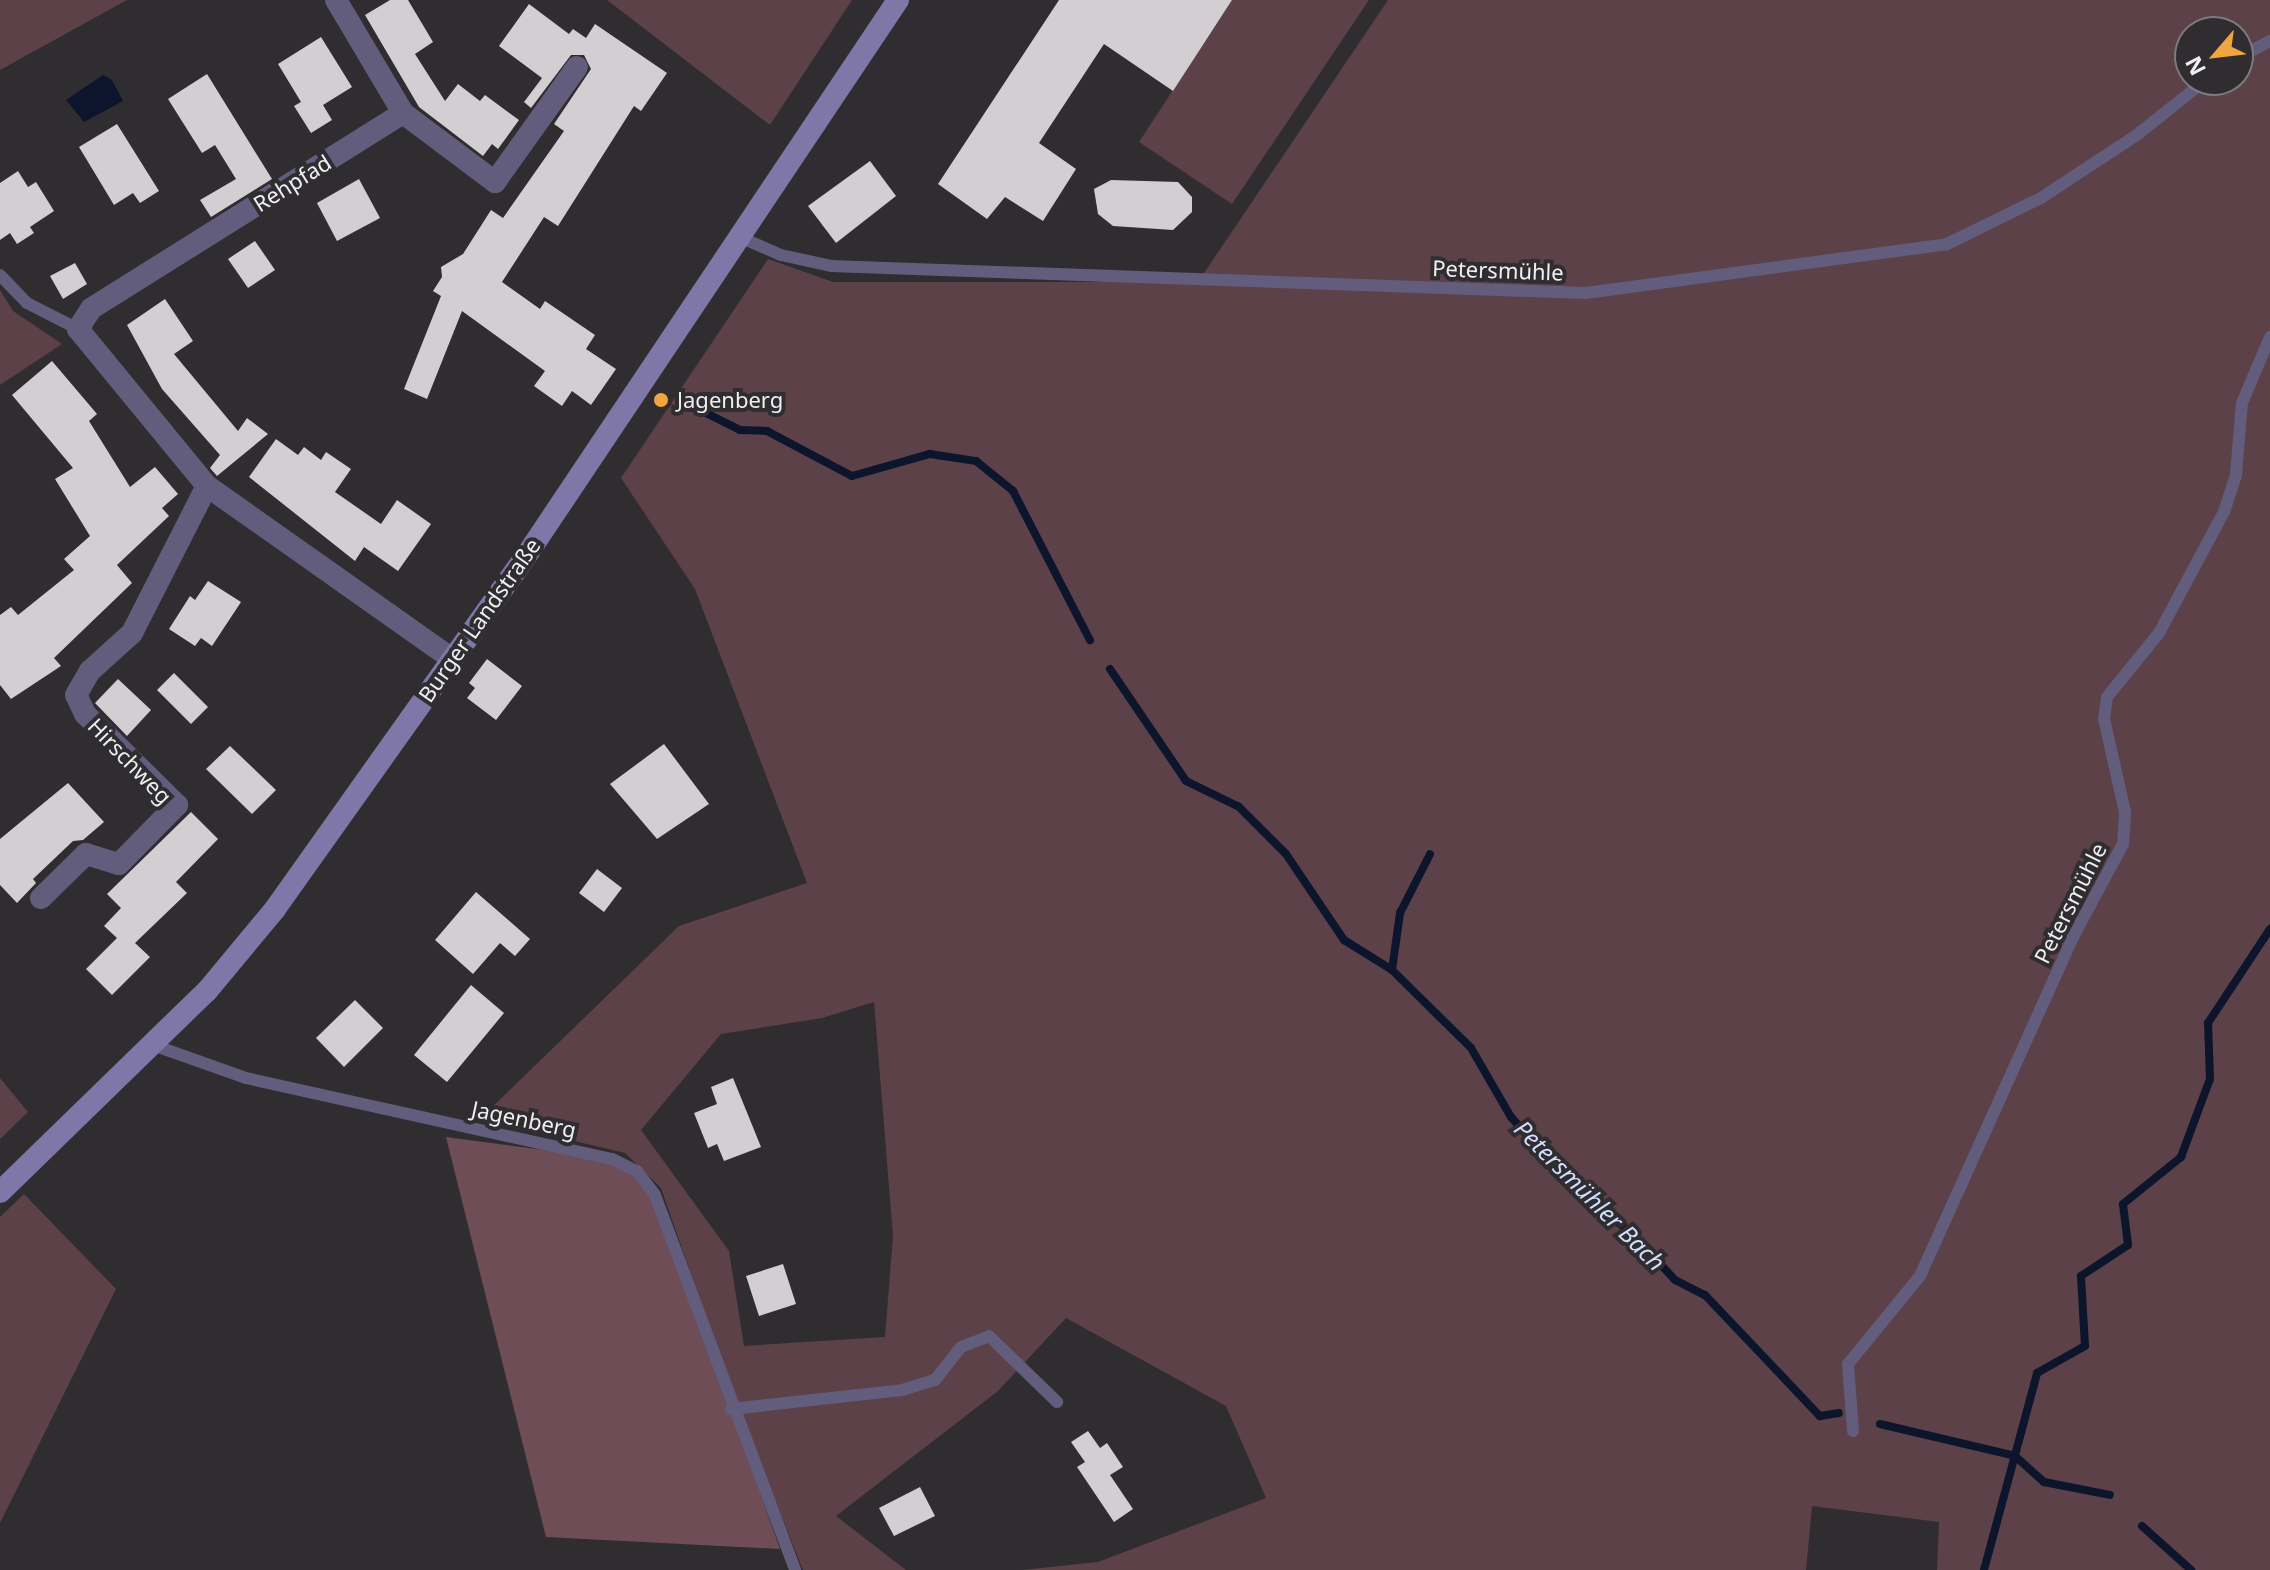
<!DOCTYPE html>
<meta charset="utf-8">
<style>
body{margin:0}
#map{position:relative;width:2270px;height:1570px;overflow:hidden;background:#2f2d30;font-family:"Noto Sans",sans-serif}
div>[style]{position:absolute}
.green>*{inset:0;background:#5c4148}
.forest>*{inset:0;background:#6f4d56}
.water>*{inset:0;background:#0d152c}
.stream>*{height:8px;margin:-4px;padding:0 4px;transform-origin:4px;border-radius:4px;background:#0d152c}
.building>*{inset:0;background:#d2ced1}
.service>*{height:12px;margin:-6px;padding:0 6px;transform-origin:6px;border-radius:6px;background:#625d7c}
.minor>*{height:22px;margin:-11px;padding:0 11px;transform-origin:11px;border-radius:11px;background:#625d7c}
.secondary>*{height:22px;margin:-11px;padding:0 11px;transform-origin:11px;border-radius:11px;background:#7f77a7}
.dots>*{width:22px;height:22px;translate:-50% -50%;box-sizing:border-box;border:4px solid #2f2d30;border-radius:50%}
span{translate:-50% -50%;white-space:nowrap;text-align:center;line-height:1.15;-webkit-text-stroke:8px #2f2d30;paint-order:stroke}
.street-label{font-size:22px;color:#efeef0}
.poi-label{font-size:22px;color:#efeef0}
.left{translate:0 -50%;text-align:left}
.water-label{font-size:24px;color:#d2deff;font-style:italic}
.north{position:absolute;left:2174px;top:16px;width:80px;height:80px;box-sizing:border-box;background:#2f2d30;border:2px solid #7c7a7d;border-radius:50%;rotate:242deg;font-size:22px;font-weight:700;line-height:32px;text-align:center;color:#efeef0}
.north::after{content:'';display:block;margin:auto;width:28px;height:36px;background:#f1a540;clip-path:polygon(50% 0,100% 100%,50% 72%,0 100%)}
</style>
<div id="map">
<div class="green">
<i style="clip-path:polygon(0 0,127px 0,0 70px)"></i>
<i style="clip-path:polygon(607px 0,852px 0,770px 125px)"></i>
<i style="clip-path:polygon(1232px 0,1369px 0,1232px 204px,1139px 142px)"></i>
<i style="clip-path:polygon(evenodd,1388px 0,2270px 0,2270px 1570px,1937px 1570px,1939px 1522px,1812px 1506px,1806px 1570px,1022px 1570px,1098px 1562px,1266px 1498px,1226px 1406px,1066px 1318px,998px 1391px,836px 1516px,906px 1570px,803px 1570px,732px 1392px,661px 1188px,625px 1153px,490px 1121px,487px 1112px,679px 926px,807px 883px,695px 589px,621px 478px,768px 259px,833px 282px,1198px 282px,1388px 0,2190px 32px,2238px 32px,2238px 80px,2190px 80px,2190px 32px,1388px 0,874px 1002px,893px 1236px,885px 1337px,744px 1346px,729px 1251px,641px 1130px,721px 1034px,822px 1018px,874px 1002px)"></i>
<i style="clip-path:polygon(0 290px,13px 311px,62px 344px,0 385px)"></i>
<i style="clip-path:polygon(0 1078px,28px 1112px,0 1139px)"></i>
<i style="clip-path:polygon(24px 1194px,116px 1289px,0 1523px,0 1217px)"></i>
</div>
<div class="forest">
<i style="clip-path:polygon(446px 1137px,612px 1159px,637px 1171px,655px 1195px,780px 1549px,546px 1537px)"></i>
</div>
<div class="water">
<i style="clip-path:polygon(103px 75px,112px 80px,123px 101px,84px 122px,66px 100px)"></i>
</div>
<div class="stream">
<i style="left:704px;top:412px;width:40px;rotate:26.6deg"></i>
<i style="left:740px;top:430px;width:27px;rotate:2deg"></i>
<i style="left:767px;top:431px;width:96px;rotate:27.9deg"></i>
<i style="left:852px;top:476px;width:81px;rotate:-15.8deg"></i>
<i style="left:930px;top:454px;width:47px;rotate:8.7deg"></i>
<i style="left:976px;top:461px;width:48px;rotate:39deg"></i>
<i style="left:1013px;top:491px;width:168px;rotate:62.7deg"></i>
<i style="left:1110px;top:669px;width:135px;rotate:55.8deg"></i>
<i style="left:1186px;top:781px;width:59px;rotate:26.1deg"></i>
<i style="left:1239px;top:807px;width:66px;rotate:45deg"></i>
<i style="left:1286px;top:854px;width:104px;rotate:56deg"></i>
<i style="left:1344px;top:940px;width:57px;rotate:32deg"></i>
<i style="left:1392px;top:970px;width:111px;rotate:44.6deg"></i>
<i style="left:1471px;top:1048px;width:80px;rotate:59.9deg"></i>
<i style="left:1511px;top:1117px;width:75px;rotate:48.2deg"></i>
<i style="left:1561px;top:1173px;width:96px;rotate:40.8deg"></i>
<i style="left:1634px;top:1236px;width:60px;rotate:47deg"></i>
<i style="left:1675px;top:1280px;width:34px;rotate:27deg"></i>
<i style="left:1705px;top:1295px;width:167px;rotate:46.5deg"></i>
<i style="left:1820px;top:1416px;width:19px;rotate:-9deg"></i>
<i style="left:1392px;top:970px;width:58px;rotate:-82deg"></i>
<i style="left:1400px;top:913px;width:66px;rotate:-63deg"></i>
<i style="left:1880px;top:1424px;width:139px;rotate:13.3deg"></i>
<i style="left:2015px;top:1456px;width:39px;rotate:42deg"></i>
<i style="left:2044px;top:1482px;width:67px;rotate:11.1deg"></i>
<i style="left:2142px;top:1526px;width:66px;rotate:41.9deg"></i>
<i style="left:1984px;top:1570px;width:204px;rotate:-74.9deg"></i>
<i style="left:2037px;top:1373px;width:55px;rotate:-29.4deg"></i>
<i style="left:2085px;top:1346px;width:70px;rotate:-93.3deg"></i>
<i style="left:2081px;top:1276px;width:56px;rotate:-33.4deg"></i>
<i style="left:2128px;top:1245px;width:41px;rotate:-97deg"></i>
<i style="left:2123px;top:1204px;width:75px;rotate:-39deg"></i>
<i style="left:2181px;top:1157px;width:83px;rotate:-69.6deg"></i>
<i style="left:2210px;top:1079px;width:56px;rotate:-92deg"></i>
<i style="left:2208px;top:1023px;width:113px;rotate:-56.6deg"></i>
</div>
<div class="building">
<i style="clip-path:polygon(390px 0,408px 0,433px 42px,415px 54px,445px 101px,458px 84px,480px 101px,485px 95px,519px 120px,498px 149px,492px 144px,483px 156px,419px 107px,365px 15px)"></i>
<i style="clip-path:polygon(1059px 0,1232px 0,1173px 91px,1104px 44px,1039px 143px,1076px 169px,1043px 221px,1005px 197px,987px 219px,938px 184px)"></i>
<i style="clip-path:polygon(529px 4px,569px 34px,573px 29px,586px 38px,595px 24px,667px 73px,641px 111px,634px 106px,558px 226px,544px 217px,502px 282px,540px 309px,545px 301px,595px 335px,586px 349px,616px 369px,591px 405px,572px 391px,562px 406px,534px 386px,545px 371px,462px 311px,427px 399px,404px 389px,441px 296px,433px 291px,442px 277px,441px 267px,463px 254px,491px 210px,503px 218px,564px 131px,554px 124px,591px 69px,584px 55px,571px 55px,531px 108px,524px 102px,542px 78px,499px 46px)"></i>
<i style="clip-path:polygon(321px 37px,352px 87px,323px 105px,332px 120px,311px 133px,294px 106px,301px 102px,278px 64px)"></i>
<i style="clip-path:polygon(207px 74px,272px 179px,211px 217px,200px 200px,236px 179px,215px 145px,202px 153px,168px 99px)"></i>
<i style="clip-path:polygon(117px 124px,159px 191px,140px 203px,133px 193px,114px 205px,79px 147px)"></i>
<i style="clip-path:polygon(870px 161px,896px 196px,836px 243px,808px 206px)"></i>
<i style="clip-path:polygon(18px 171px,28px 187px,36px 182px,54px 211px,30px 227px,34px 233px,17px 244px,10px 233px,0 240px,0 183px)"></i>
<i style="clip-path:polygon(359px 179px,380px 218px,337px 241px,317px 203px)"></i>
<i style="clip-path:polygon(1111px 180px,1178px 182px,1192px 197px,1192px 212px,1173px 230px,1113px 226px,1098px 214px,1094px 189px)"></i>
<i style="clip-path:polygon(255px 241px,275px 270px,248px 288px,228px 259px)"></i>
<i style="clip-path:polygon(75px 263px,87px 284px,63px 299px,50px 276px)"></i>
<i style="clip-path:polygon(165px 299px,193px 341px,174px 354px,238px 431px,247px 418px,268px 434px,217px 476px,210px 468px,220px 455px,162px 389px,127px 325px)"></i>
<i style="clip-path:polygon(52px 361px,97px 414px,89px 421px,130px 487px,155px 467px,178px 494px,162px 508px,169px 516px,117px 565px,132px 583px,54px 658px,61px 666px,11px 699px,0 685px,0 615px,11px 607px,18px 615px,74px 570px,64px 559px,90px 536px,55px 479px,73px 468px,12px 395px)"></i>
<i style="clip-path:polygon(276px 439px,298px 455px,304px 447px,321px 460px,326px 452px,351px 469px,335px 492px,381px 524px,397px 500px,431px 524px,398px 571px,364px 547px,355px 561px,249px 477px)"></i>
<i style="clip-path:polygon(208px 581px,241px 602px,212px 646px,201px 638px,195px 646px,169px 629px,190px 596px,195px 600px)"></i>
<i style="clip-path:polygon(487px 659px,522px 686px,496px 720px,467px 698px,475px 688px,469px 683px)"></i>
<i style="clip-path:polygon(174px 673px,208px 707px,191px 724px,157px 690px)"></i>
<i style="clip-path:polygon(118px 679px,151px 710px,127px 736px,95px 703px)"></i>
<i style="clip-path:polygon(664px 744px,709px 804px,657px 839px,610px 784px)"></i>
<i style="clip-path:polygon(230px 746px,276px 790px,252px 814px,206px 769px)"></i>
<i style="clip-path:polygon(68px 783px,104px 822px,83px 840px,73px 841px,33px 879px,36px 883px,17px 903px,0 885px,0 839px)"></i>
<i style="clip-path:polygon(191px 812px,218px 839px,176px 882px,187px 893px,135px 943px,150px 957px,112px 995px,86px 969px,117px 938px,104px 926px,121px 908px,107px 894px)"></i>
<i style="clip-path:polygon(597px 869px,622px 888px,604px 912px,579px 893px)"></i>
<i style="clip-path:polygon(476px 892px,530px 939px,515px 956px,500px 943px,473px 974px,435px 940px)"></i>
<i style="clip-path:polygon(471px 985px,504px 1013px,447px 1082px,414px 1055px)"></i>
<i style="clip-path:polygon(355px 1000px,383px 1028px,344px 1067px,316px 1038px)"></i>
<i style="clip-path:polygon(733px 1078px,761px 1147px,724px 1161px,717px 1144px,708px 1148px,694px 1113px,717px 1104px,711px 1087px)"></i>
<i style="clip-path:polygon(783px 1264px,796px 1304px,759px 1316px,746px 1276px)"></i>
<i style="clip-path:polygon(1088px 1431px,1100px 1448px,1107px 1443px,1123px 1467px,1110px 1475px,1133px 1509px,1114px 1522px,1077px 1467px,1085px 1462px,1071px 1442px)"></i>
<i style="clip-path:polygon(920px 1487px,935px 1516px,894px 1536px,879px 1508px)"></i>
</div>
<div class="service">
<i style="left:2238px;top:58px;width:36px;rotate:-28deg"></i>
<i style="left:742px;top:238px;width:43px;rotate:23.6deg"></i>
<i style="left:781px;top:255px;width:51px;rotate:12.4deg"></i>
<i style="left:831px;top:266px;width:755px;rotate:2.05deg"></i>
<i style="left:1586px;top:293px;width:364px;rotate:-7.7deg"></i>
<i style="left:1947px;top:244px;width:105px;rotate:-26.1deg"></i>
<i style="left:2041px;top:198px;width:116px;rotate:-33.4deg"></i>
<i style="left:2138px;top:134px;width:87px;rotate:-38.5deg"></i>
<i style="left:0;top:275px;width:39px;rotate:46deg"></i>
<i style="left:27px;top:303px;width:57px;rotate:27deg"></i>
<i style="left:153px;top:1045px;width:99px;rotate:19.5deg"></i>
<i style="left:246px;top:1078px;width:375px;rotate:12.5deg"></i>
<i style="left:612px;top:1159px;width:28px;rotate:26deg"></i>
<i style="left:637px;top:1171px;width:30px;rotate:53deg"></i>
<i style="left:655px;top:1195px;width:400px;rotate:69.5deg"></i>
<i style="left:731px;top:1409px;width:172px;rotate:-6.3deg"></i>
<i style="left:902px;top:1390px;width:34px;rotate:-17deg"></i>
<i style="left:935px;top:1380px;width:42px;rotate:-51.8deg"></i>
<i style="left:961px;top:1347px;width:30px;rotate:-21deg"></i>
<i style="left:989px;top:1336px;width:95px;rotate:44.1deg"></i>
<i style="left:1853px;top:1431px;width:67px;rotate:-94.3deg"></i>
<i style="left:1848px;top:1364px;width:114px;rotate:-50.7deg"></i>
<i style="left:1920px;top:1276px;width:370px;rotate:-65.7deg"></i>
<i style="left:2072px;top:939px;width:108px;rotate:-61.8deg"></i>
<i style="left:2123px;top:844px;width:32px;rotate:-86deg"></i>
<i style="left:2125px;top:812px;width:95px;rotate:-102.7deg"></i>
<i style="left:2104px;top:719px;width:22px;rotate:-82deg"></i>
<i style="left:2107px;top:697px;width:82px;rotate:-50.9deg"></i>
<i style="left:2159px;top:633px;width:137px;rotate:-61.8deg"></i>
<i style="left:2224px;top:512px;width:40px;rotate:-72deg"></i>
<i style="left:2236px;top:474px;width:71px;rotate:-85.2deg"></i>
<i style="left:2242px;top:403px;width:72px;rotate:-67deg"></i>
</div>
<div class="minor">
<i style="left:336px;top:0;width:131px;rotate:59.3deg"></i>
<i style="left:403px;top:113px;width:368px;rotate:147.9deg"></i>
<i style="left:91px;top:309px;width:24px;rotate:123deg"></i>
<i style="left:78px;top:329px;width:203px;rotate:50.6deg"></i>
<i style="left:207px;top:486px;width:300px;rotate:35.2deg"></i>
<i style="left:403px;top:113px;width:115px;rotate:36.9deg"></i>
<i style="left:495px;top:182px;width:141px;rotate:-54.5deg"></i>
<i style="left:41px;top:898px;width:63px;rotate:-44.4deg"></i>
<i style="left:86px;top:854px;width:34px;rotate:17deg"></i>
<i style="left:119px;top:864px;width:83px;rotate:-45.5deg"></i>
<i style="left:177px;top:805px;width:129px;rotate:-135.3deg"></i>
<i style="left:85px;top:714px;width:21px;rotate:-115deg"></i>
<i style="left:76px;top:695px;width:28px;rotate:-60deg"></i>
<i style="left:90px;top:671px;width:57px;rotate:-42.1deg"></i>
<i style="left:132px;top:633px;width:165px;rotate:-63deg"></i>
</div>
<div class="secondary">
<i style="left:0;top:1192px;width:289px;rotate:-44.2deg"></i>
<i style="left:207px;top:991px;width:107px;rotate:-50.3deg"></i>
<i style="left:275px;top:909px;width:433px;rotate:-54.6deg"></i>
<i style="left:526px;top:556px;width:669px;rotate:-56.21deg"></i>
</div>
<div class="dots">
<i style="left:661px;top:400px;background:#f1a540"></i>
</div>
<div class="street-label">
<span style="left:292px;top:183px;rotate:-32deg">Rehpfad</span>
<span style="left:1498px;top:270px;rotate:2deg">Petersmühle</span>
<span style="left:479px;top:620px;rotate:-55deg">Burger Landstraße</span>
<span style="left:130px;top:761px;rotate:46deg">Hirschweg</span>
<span style="left:2070px;top:903px;rotate:-63deg">Petersmühle</span>
<span style="left:524px;top:1119px;rotate:12deg">Jagenberg</span>
</div>
<div class="poi-label">
<span class="left" style="left:677px;top:400px">Jagenberg</span>
</div>
<div class="water-label">
<span style="left:1590px;top:1195px;rotate:45deg">Petersmühler Bach</span>
</div>
<div class="north">N</div>
</div>
